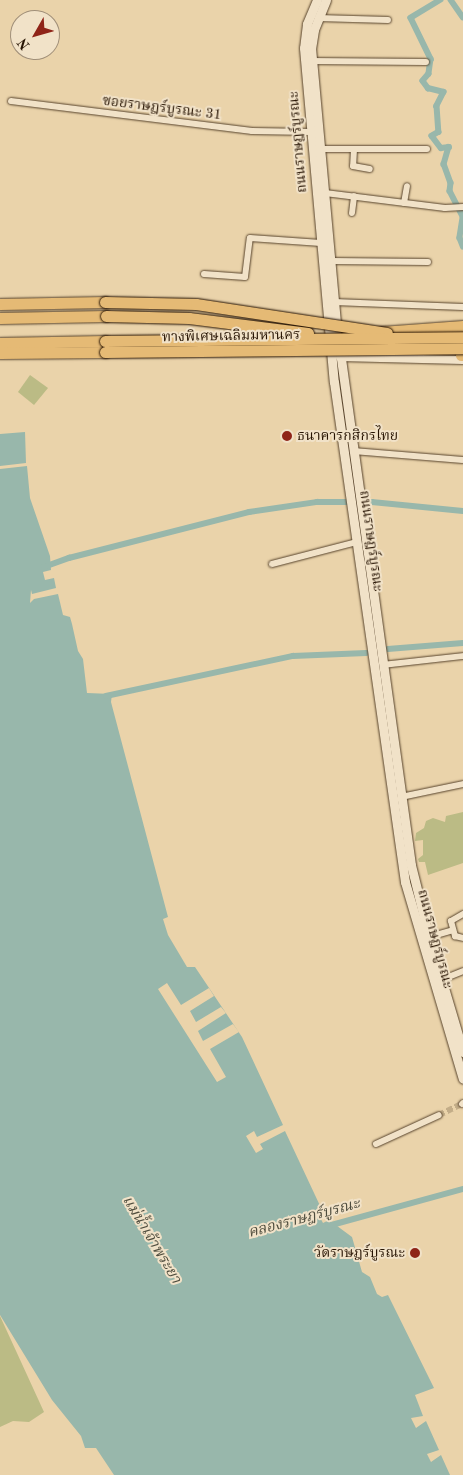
<!DOCTYPE html>
<meta charset="utf-8">
<style>
body{margin:0}
#map{position:relative;width:463px;height:1475px;overflow:hidden;background:#ead3aa;font-family:"Old Standard TT","Noto Serif Thai",serif}
div>[style]{position:absolute}
.green>*{inset:0;background:#bbbb85}
.water>*{inset:0;background:#98b7ab}
.pier>*{inset:0;background:#ead3aa}
.canal>*{height:5.5px;margin:-2.75px;padding:0 2.75px;transform-origin:2.75px;border-radius:2.75px;background:#98b7ab}
.minor-tunnel>*{height:6px;margin-top:-3px;transform-origin:0;background:repeating-linear-gradient(90deg,#c3ad88 0 6px,transparent 0 9px)}
.roads{filter:drop-shadow(0 0 1px #57432c) drop-shadow(0 0 1px #57432c)}
.minor>*{height:6px;margin:-3px;padding:0 3px;transform-origin:3px;border-radius:3px;background:#f1e2c8}
.tertiary>*{height:8px;margin:-4px;padding:0 4px;transform-origin:4px;border-radius:4px;background:#f1e2c8}
.secondary>*{height:9px;margin:-4.5px;padding:0 4.5px;transform-origin:4.5px;border-radius:4.5px;background:#f1e2c8}
.motorway>*{height:11px;margin:-5.5px;padding:0 5.5px;transform-origin:5.5px;border-radius:5.5px;background:#e5ba75}
.bridges{filter:drop-shadow(0 0 1px #261302) drop-shadow(0 0 1px #261302)}
.motorway-bridge>*{height:11px;margin:-5.5px;padding:0 5.5px;transform-origin:5.5px;border-radius:5.5px;background:#e5ba75}
.dots>*{width:14px;height:14px;translate:-50% -50%;box-sizing:border-box;border:2px solid #f1e2c8;border-radius:50%}
span{translate:-50% -50%;white-space:nowrap;text-align:center;line-height:1.15;-webkit-text-stroke:4px #f1e2c8;paint-order:stroke}
.street-label{font-size:14px;color:#261302}
.poi-label{font-size:14px;color:#261302}
.left{translate:0 -50%;text-align:left}
.right{translate:-100% -50%;text-align:right}
.water-label{font-size:15px;color:#4e4c3d;font-style:italic}
.north{position:absolute;left:10px;top:10px;width:50px;height:50px;box-sizing:border-box;background:#f1e2c8;border:1px solid #a08f79;border-radius:50%;rotate:232deg;font-size:14px;font-weight:700;line-height:20px;text-align:center;color:#261302}
.north::after{content:'';display:block;margin:auto;width:18px;height:22px;background:#8f2418;clip-path:polygon(50% 0,100% 100%,50% 72%,0 100%)}
</style>
<div id="map">
<div class="green">
<i style="clip-path:polygon(30px 375px,48px 388px,34px 405px,18px 392px)"></i>
<i style="clip-path:polygon(463px 812px,463px 863px,428px 875px,425px 862px,419px 862px,418px 859px,423px 855px,423px 840px,415px 841px,416px 833px,424px 828px,426px 821px,433px 818px,445px 822px,446px 816px)"></i>
<i style="clip-path:polygon(0 1316px,44px 1412px,29px 1422px,13px 1421px,0 1427px)"></i>
</div>
<div class="water">
<i style="clip-path:polygon(25px 432px,26px 463px,0 466px,0 434px)"></i>
<i style="clip-path:polygon(27px 466px,30px 498px,50px 556px,51px 570px,43px 572px,45px 580px,54px 578px,56px 588px,32px 594px,31px 590px,30px 603px,34px 599px,58px 594px,63px 615px,70px 617px,72px 624px,78px 651px,83px 659px,87px 693px,112px 694px,111px 702px,168px 917px,163px 919px,168px 935px,187px 967px,195px 967px,242px 1037px,283px 1125px,257px 1137px,254px 1131px,246px 1136px,256px 1153px,263px 1149px,260px 1144px,285px 1131px,322px 1210px,317px 1212px,323px 1223px,329px 1220px,352px 1237px,362px 1272px,370px 1277px,377px 1294px,382px 1297px,388px 1295px,434px 1388px,415px 1395px,423px 1416px,411px 1418px,416px 1428px,426px 1421px,439px 1450px,427px 1454px,431px 1462px,441px 1455px,450px 1475px,114px 1475px,96px 1448px,85px 1448px,81px 1436px,52px 1400px,0 1315px,0 469px)"></i>
</div>
<div class="pier">
<i style="clip-path:polygon(167px 983px,181px 1005px,209px 988px,214px 996px,190px 1011px,196px 1022px,221px 1007px,226px 1013px,198px 1031px,203px 1041px,233px 1024px,239px 1032px,210px 1049px,226px 1077px,217px 1082px,158px 989px)"></i>
</div>
<div class="canal">
<i style="left:441px;top:0;width:35px;rotate:149deg"></i>
<i style="left:411px;top:18px;width:46px;rotate:64deg"></i>
<i style="left:431px;top:59px;width:15px;rotate:98deg"></i>
<i style="left:429px;top:74px;width:9px;rotate:131deg"></i>
<i style="left:423px;top:81px;width:9px;rotate:54deg"></i>
<i style="left:428px;top:88px;width:16px;rotate:14deg"></i>
<i style="left:444px;top:92px;width:16px;rotate:117deg"></i>
<i style="left:437px;top:106px;width:26px;rotate:86deg"></i>
<i style="left:439px;top:132px;width:8px;rotate:150deg"></i>
<i style="left:432px;top:136px;width:15px;rotate:53deg"></i>
<i style="left:441px;top:148px;width:8px;rotate:-7deg"></i>
<i style="left:449px;top:147px;width:18px;rotate:106deg"></i>
<i style="left:444px;top:164px;width:20px;rotate:70deg"></i>
<i style="left:451px;top:183px;width:8px;rotate:97deg"></i>
<i style="left:450px;top:191px;width:29px;rotate:63deg"></i>
<i style="left:451px;top:0;width:21px;rotate:55deg"></i>
<i style="left:463px;top:218px;width:20px;rotate:99deg"></i>
<i style="left:460px;top:238px;width:9px;rotate:69deg"></i>
<i style="left:44px;top:567px;width:27px;rotate:-20deg"></i>
<i style="left:69px;top:558px;width:186px;rotate:-14.3deg"></i>
<i style="left:249px;top:512px;width:69px;rotate:-8.4deg"></i>
<i style="left:317px;top:502px;width:55px"></i>
<i style="left:372px;top:502px;width:91px;rotate:5.6deg"></i>
<i style="left:388px;top:649px;width:75px;rotate:-4.6deg"></i>
<i style="left:106px;top:696px;width:191px;rotate:-12.1deg"></i>
<i style="left:293px;top:656px;width:73px;rotate:-2.4deg"></i>
<i style="left:328px;top:1226px;width:140px;rotate:-15.3deg"></i>
</div>
<div class="minor-tunnel">
<i style="left:439px;top:1115px;width:25px;rotate:-26deg"></i>
</div>
<div class="roads">
<div class="minor">
<i style="left:318px;top:18px;width:70px;rotate:1.6deg"></i>
<i style="left:310px;top:61px;width:116px;rotate:0.5deg"></i>
<i style="left:11px;top:101px;width:243px;rotate:7.1deg"></i>
<i style="left:252px;top:131px;width:59px;rotate:1deg"></i>
<i style="left:321px;top:149px;width:106px"></i>
<i style="left:354px;top:149px;width:17px;rotate:93deg"></i>
<i style="left:353px;top:166px;width:17px;rotate:10deg"></i>
<i style="left:325px;top:193px;width:121px;rotate:7.1deg"></i>
<i style="left:445px;top:208px;width:18px;rotate:-3deg"></i>
<i style="left:404px;top:203px;width:17px;rotate:-80deg"></i>
<i style="left:352px;top:213px;width:17px;rotate:-83deg"></i>
<i style="left:331px;top:261px;width:97px;rotate:0.6deg"></i>
<i style="left:204px;top:274px;width:41px;rotate:4.2deg"></i>
<i style="left:245px;top:277px;width:39px;rotate:-83deg"></i>
<i style="left:250px;top:238px;width:71px;rotate:4deg"></i>
<i style="left:334px;top:302px;width:129px;rotate:2.2deg"></i>
<i style="left:353px;top:451px;width:110px;rotate:4.7deg"></i>
<i style="left:272px;top:564px;width:88px;rotate:-14.5deg"></i>
<i style="left:383px;top:665px;width:81px;rotate:-6.4deg"></i>
<i style="left:401px;top:797px;width:63px;rotate:-11.8deg"></i>
<i style="left:463px;top:914px;width:14px;rotate:150deg"></i>
<i style="left:451px;top:921px;width:16px;rotate:75deg"></i>
<i style="left:455px;top:936px;width:8px;rotate:14deg"></i>
<i style="left:429px;top:937px;width:25px;rotate:-16deg"></i>
<i style="left:441px;top:980px;width:24px;rotate:-22deg"></i>
<i style="left:462px;top:1104px;width:1px;rotate:-45deg"></i>
<i style="left:376px;top:1144px;width:69px;rotate:-24.7deg"></i>
</div>
<div class="tertiary">
<i style="left:340px;top:357px;width:123px;rotate:1.4deg"></i>
</div>
<div class="secondary">
<i style="left:317px;top:0;width:26px;rotate:113deg"></i>
<i style="left:307px;top:24px;width:24px;rotate:97deg"></i>
<i style="left:304px;top:48px;width:335px;rotate:84.9deg"></i>
<i style="left:334px;top:382px;width:505px;rotate:81.92deg"></i>
<i style="left:405px;top:882px;width:205px;rotate:73.6deg"></i>
<i style="left:326px;top:0;width:32px;rotate:112deg"></i>
<i style="left:314px;top:30px;width:18px;rotate:99deg"></i>
<i style="left:311px;top:48px;width:284px;rotate:84.8deg"></i>
<i style="left:339px;top:344px;width:526px;rotate:82.13deg"></i>
<i style="left:411px;top:865px;width:74px;rotate:76deg"></i>
<i style="left:429px;top:937px;width:120px;rotate:73.5deg"></i>
</div>
<div class="motorway">
<i style="left:0;top:304px;width:105px;rotate:-1.1deg"></i>
<i style="left:0;top:318px;width:106px;rotate:-1.1deg"></i>
<i style="left:381px;top:332px;width:82px;rotate:-4.2deg"></i>
<i style="left:0;top:343px;width:105px;rotate:-1.1deg"></i>
<i style="left:0;top:353px;width:105px;rotate:-0.5deg"></i>
<i style="left:461px;top:355px;width:2px"></i>
</div>
</div>
<div class="bridges">
<div class="motorway-bridge">
<i style="left:105px;top:302px;width:91px;rotate:1.3deg"></i>
<i style="left:196px;top:304px;width:193px;rotate:8.6deg"></i>
<i style="left:106px;top:316px;width:83px;rotate:1.4deg"></i>
<i style="left:189px;top:318px;width:120px;rotate:7.2deg"></i>
<i style="left:105px;top:341px;width:358px;rotate:-0.6deg"></i>
<i style="left:105px;top:352px;width:358px;rotate:-0.6deg"></i>
</div>
</div>
<div class="dots">
<i style="left:287px;top:436px;background:#8f2418"></i>
<i style="left:415px;top:1253px;background:#8f2418"></i>
</div>
<div class="street-label">
<span style="left:162px;top:108px;rotate:7deg">ซอยราษฎร์บูรณะ 31</span>
<span style="left:298px;top:142px;rotate:-95deg">ถนนราษฎร์บูรณะ</span>
<span style="left:231px;top:336px;rotate:-1deg">ทางพิเศษเฉลิมมหานคร</span>
<span style="left:371px;top:541px;rotate:82deg">ถนนราษฎร์บูรณะ</span>
<span style="left:435px;top:939px;rotate:75deg">ถนนราษฎร์บูรณะ</span>
</div>
<div class="poi-label">
<span class="left" style="left:297px;top:436px">ธนาคารกสิกรไทย</span>
<span class="right" style="left:405px;top:1253px">วัดราษฎร์บูรณะ</span>
</div>
<div class="water-label">
<span style="left:304px;top:1219px;rotate:-15deg">คลองราษฎร์บูรณะ</span>
<span style="left:151px;top:1240px;rotate:59deg">แม่น้ำเจ้าพระยา</span>
</div>
<div class="north">N</div>
</div>
